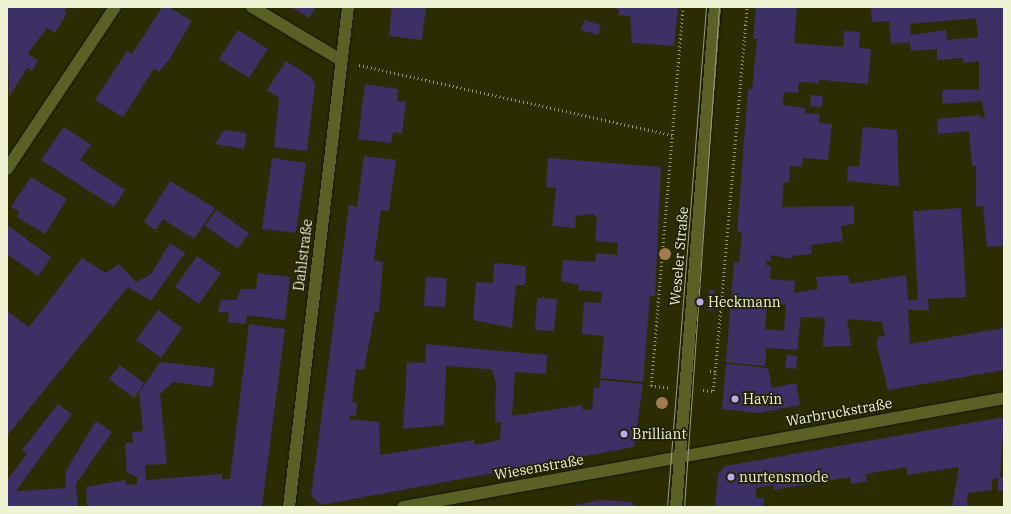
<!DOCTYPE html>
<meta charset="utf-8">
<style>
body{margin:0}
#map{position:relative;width:1011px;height:514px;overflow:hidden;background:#2b2d00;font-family:"IBM Plex Serif",serif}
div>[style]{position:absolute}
.building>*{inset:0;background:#3d3064}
.path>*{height:2.5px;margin-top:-1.25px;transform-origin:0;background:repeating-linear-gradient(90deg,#939671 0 1px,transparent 0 4px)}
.roads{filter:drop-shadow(0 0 1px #131500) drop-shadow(0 0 1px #131500)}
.street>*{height:12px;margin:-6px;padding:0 6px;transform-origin:6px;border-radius:6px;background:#5b6025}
.secondary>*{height:12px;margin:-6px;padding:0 6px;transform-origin:6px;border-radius:6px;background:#5b6025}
.tram>*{height:1px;margin:-0.5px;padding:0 0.5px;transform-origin:0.5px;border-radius:0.5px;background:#9b9e79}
.trees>*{width:12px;height:12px;margin:-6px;border-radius:50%;background:#a07c51}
.dots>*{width:11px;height:11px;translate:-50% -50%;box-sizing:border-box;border:2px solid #212304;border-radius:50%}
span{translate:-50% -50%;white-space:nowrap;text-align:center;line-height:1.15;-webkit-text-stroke:3.5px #212304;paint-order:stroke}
.street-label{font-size:14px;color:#eff3d4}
.poi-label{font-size:14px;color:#eff3d4}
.left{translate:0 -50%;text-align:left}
.frame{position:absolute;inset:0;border:8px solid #eff3d4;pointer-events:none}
</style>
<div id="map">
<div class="building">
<i style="clip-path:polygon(7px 7px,67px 7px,64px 11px,67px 13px,55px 33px,47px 28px,32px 48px,28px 54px,38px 60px,32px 71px,27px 68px,9px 97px)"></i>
<i style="clip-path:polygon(162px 7px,169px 7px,192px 21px,169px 60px,159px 72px,154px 69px,123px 117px,95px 100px,127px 51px,141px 60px,132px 54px)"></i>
<i style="clip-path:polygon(291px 7px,316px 7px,309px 18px)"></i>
<i style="clip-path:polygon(392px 7px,426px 7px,422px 40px,389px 36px)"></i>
<i style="clip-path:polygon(613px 7px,678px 7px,674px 46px,632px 43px,630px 16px,618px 15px,619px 10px)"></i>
<i style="clip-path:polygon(evenodd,756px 7px,797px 7px,794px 43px,843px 47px,844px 31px,860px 32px,859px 48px,871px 49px,868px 84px,819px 80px,819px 83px,799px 82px,798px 93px,784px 92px,783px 105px,805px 108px,805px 113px,820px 114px,819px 123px,832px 124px,828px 160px,803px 158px,802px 167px,790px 166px,789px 182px,784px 182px,782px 207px,854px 206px,854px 224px,841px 226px,843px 241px,811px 245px,812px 254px,792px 256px,791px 259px,771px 255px,771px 261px,766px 261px,766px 265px,771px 266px,770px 279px,795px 281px,794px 293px,818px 289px,816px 277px,848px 275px,850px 284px,906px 275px,908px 300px,918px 300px,913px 211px,961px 208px,966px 297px,928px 299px,929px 310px,908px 310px,910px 344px,1004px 328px,1004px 370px,888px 390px,876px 343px,878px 337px,885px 336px,882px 322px,847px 319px,851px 346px,823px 347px,825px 318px,801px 317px,797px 350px,766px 348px,765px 366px,726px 362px,734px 262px,739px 263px,742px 233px,737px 232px,748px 89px,752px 89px,757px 39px,753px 39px,756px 7px,767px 304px,786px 305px,784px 331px,765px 329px,767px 304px)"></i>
<i style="clip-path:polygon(evenodd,871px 7px,1004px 7px,1004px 246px,987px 247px,983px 206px,976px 206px,976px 166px,972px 166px,969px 131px,938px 134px,937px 119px,979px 115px,985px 119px,982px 101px,943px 104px,942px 94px,943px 90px,979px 90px,979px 61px,963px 63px,963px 58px,937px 60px,937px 49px,911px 51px,910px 42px,891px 44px,889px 21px,872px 22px,871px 7px,976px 18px,978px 37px,947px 40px,946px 30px,911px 35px,910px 24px,976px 18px)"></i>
<i style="clip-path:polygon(584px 20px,601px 25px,598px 35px,581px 30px)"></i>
<i style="clip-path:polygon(238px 30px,268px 49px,249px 78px,219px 59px)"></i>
<i style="clip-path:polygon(286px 61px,311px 77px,315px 85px,307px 151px,274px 147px,279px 98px,267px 90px)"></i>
<i style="clip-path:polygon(365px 84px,398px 89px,397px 101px,406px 102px,402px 134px,393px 132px,391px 143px,358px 139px)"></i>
<i style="clip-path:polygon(811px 95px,823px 96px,822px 107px,810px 106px)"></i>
<i style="clip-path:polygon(64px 127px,91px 145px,80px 160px,125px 190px,114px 207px,41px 160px)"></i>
<i style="clip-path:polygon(863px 127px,897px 130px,899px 186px,847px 181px,848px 166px,859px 167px)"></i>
<i style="clip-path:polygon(224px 130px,247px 133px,244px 149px,215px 144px)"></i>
<i style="clip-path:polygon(364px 156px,396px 160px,389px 211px,381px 210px,374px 260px,383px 262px,379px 312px,375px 312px,364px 370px,356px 369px,352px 402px,357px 403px,356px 416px,350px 415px,349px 419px,379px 422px,380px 455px,474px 440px,475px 445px,500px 440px,501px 422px,495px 422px,496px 383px,492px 370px,486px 369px,446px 366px,444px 425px,403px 429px,407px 362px,425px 363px,426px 344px,547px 355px,546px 374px,515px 372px,512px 416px,582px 405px,583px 410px,592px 409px,594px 387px,599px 388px,600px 380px,643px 384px,634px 447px,321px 505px,311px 496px,349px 205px,357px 207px)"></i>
<i style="clip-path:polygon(272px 158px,306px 163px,296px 233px,262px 229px)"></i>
<i style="clip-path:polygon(548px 158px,661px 167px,655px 296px,650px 296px,643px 382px,600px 378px,604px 336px,582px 334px,584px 302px,601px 303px,602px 292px,578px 290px,579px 285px,561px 281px,563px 260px,595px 262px,596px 253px,617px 255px,618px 243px,595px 241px,597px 218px,593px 214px,576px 216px,575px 228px,552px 226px,556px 188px,546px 187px)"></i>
<i style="clip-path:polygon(31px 177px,67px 199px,45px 234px,17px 217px,20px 212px,11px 207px)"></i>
<i style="clip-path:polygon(170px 181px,215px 208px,194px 239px,163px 219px,156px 230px,144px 222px)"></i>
<i style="clip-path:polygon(216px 210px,249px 233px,238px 249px,205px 226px)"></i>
<i style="clip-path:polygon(7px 225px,51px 257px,38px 276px,7px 254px)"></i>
<i style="clip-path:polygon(170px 243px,185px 253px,151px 301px,128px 287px,7px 436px,7px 311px,29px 327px,82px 258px,106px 273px,119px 264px,136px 282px,151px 274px)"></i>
<i style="clip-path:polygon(197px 256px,221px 273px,199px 304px,175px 287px)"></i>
<i style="clip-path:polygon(494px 263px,526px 266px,525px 285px,516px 285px,512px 328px,473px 320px,476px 282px,493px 283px)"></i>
<i style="clip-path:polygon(258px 273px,290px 277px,285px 320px,247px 315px,246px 324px,228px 322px,229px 313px,218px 312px,221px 300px,236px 300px,241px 289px,256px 289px)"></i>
<i style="clip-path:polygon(426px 277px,447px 278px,445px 307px,424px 306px)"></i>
<i style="clip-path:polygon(709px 290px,715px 290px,713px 311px,707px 310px)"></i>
<i style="clip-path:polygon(537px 298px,557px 299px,554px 331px,535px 330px)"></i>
<i style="clip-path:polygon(158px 310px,182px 328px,161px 358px,136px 340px)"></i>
<i style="clip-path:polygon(249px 324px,285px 329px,262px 506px,87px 507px,86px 487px,125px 480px,126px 485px,137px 484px,137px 477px,127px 473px,125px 443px,133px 443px,132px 432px,143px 431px,139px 392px,160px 362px,215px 368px,212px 387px,173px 382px,160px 394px,167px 464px,145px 465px,146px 480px,222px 474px,222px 479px,230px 479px)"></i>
<i style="clip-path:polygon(787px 355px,797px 356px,796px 369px,785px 368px)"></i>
<i style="clip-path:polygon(726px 364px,768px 368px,772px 388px,796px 383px,800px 405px,758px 413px,722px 409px)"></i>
<i style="clip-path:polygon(120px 365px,144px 383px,134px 398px,109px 379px)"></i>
<i style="clip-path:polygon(58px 404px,72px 414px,16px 491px,66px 488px,65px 472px,96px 421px,112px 432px,76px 484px,78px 507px,7px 507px,7px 480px,27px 454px,22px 450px)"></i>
<i style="clip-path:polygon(1004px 417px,1000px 477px,1004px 477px,1004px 491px,998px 491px,998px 478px,992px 479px,992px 490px,968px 493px,967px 507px,952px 507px,959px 467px,907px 475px,907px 467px,866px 474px,867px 481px,851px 484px,850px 477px,774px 490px,773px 485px,756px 488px,756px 498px,764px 498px,763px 507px,715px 507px,718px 474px,725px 466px)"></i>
<i style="clip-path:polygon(599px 500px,631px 502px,635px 507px,567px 507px)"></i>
</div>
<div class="path">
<i style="left:359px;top:65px;width:322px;rotate:12.6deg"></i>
<i style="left:715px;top:372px;width:366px;rotate:-85deg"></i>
<i style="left:668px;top:388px;width:17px;rotate:-173deg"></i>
<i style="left:651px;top:386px;width:380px;rotate:-85.2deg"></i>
<i style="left:703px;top:390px;width:10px;rotate:6deg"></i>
<i style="left:713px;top:391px;width:19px;rotate:-84deg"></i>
<i style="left:715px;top:372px;width:8px;rotate:-173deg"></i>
</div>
<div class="roads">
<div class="street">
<i style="left:252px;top:7px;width:104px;rotate:30.8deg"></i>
<i style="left:7px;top:169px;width:195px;rotate:-56.3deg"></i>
<i style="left:289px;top:507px;width:503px;rotate:-83.27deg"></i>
<i style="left:403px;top:507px;width:281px;rotate:-10.2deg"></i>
</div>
<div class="secondary">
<i style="left:680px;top:457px;width:329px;rotate:-10.3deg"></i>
<i style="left:676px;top:507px;width:502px;rotate:-85.54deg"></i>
</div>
</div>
<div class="tram">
<i style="left:667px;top:507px;width:502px;rotate:-85.54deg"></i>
<i style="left:684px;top:507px;width:501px;rotate:-86deg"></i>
</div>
<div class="trees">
<i style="left:665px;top:254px"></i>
<i style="left:662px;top:403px"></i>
</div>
<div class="dots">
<i style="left:700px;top:302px;background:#baaaf6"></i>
<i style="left:735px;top:399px;background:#baaaf6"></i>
<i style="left:624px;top:434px;background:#baaaf6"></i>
<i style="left:731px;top:477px;background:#baaaf6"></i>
</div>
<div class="street-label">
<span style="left:303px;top:255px;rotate:-83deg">Dahlstraße</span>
<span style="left:679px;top:256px;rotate:-85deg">Weseler Straße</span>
<span style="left:839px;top:412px;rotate:-10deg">Warbruckstraße</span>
<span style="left:539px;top:467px;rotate:-10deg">Wiesenstraße</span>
</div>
<div class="poi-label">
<span class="left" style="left:708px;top:302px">Heckmann</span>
<span class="left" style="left:743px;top:399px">Havin</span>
<span class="left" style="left:632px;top:434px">Brilliant</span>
<span class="left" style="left:739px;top:477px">nurtensmode</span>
</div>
<div class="frame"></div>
</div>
